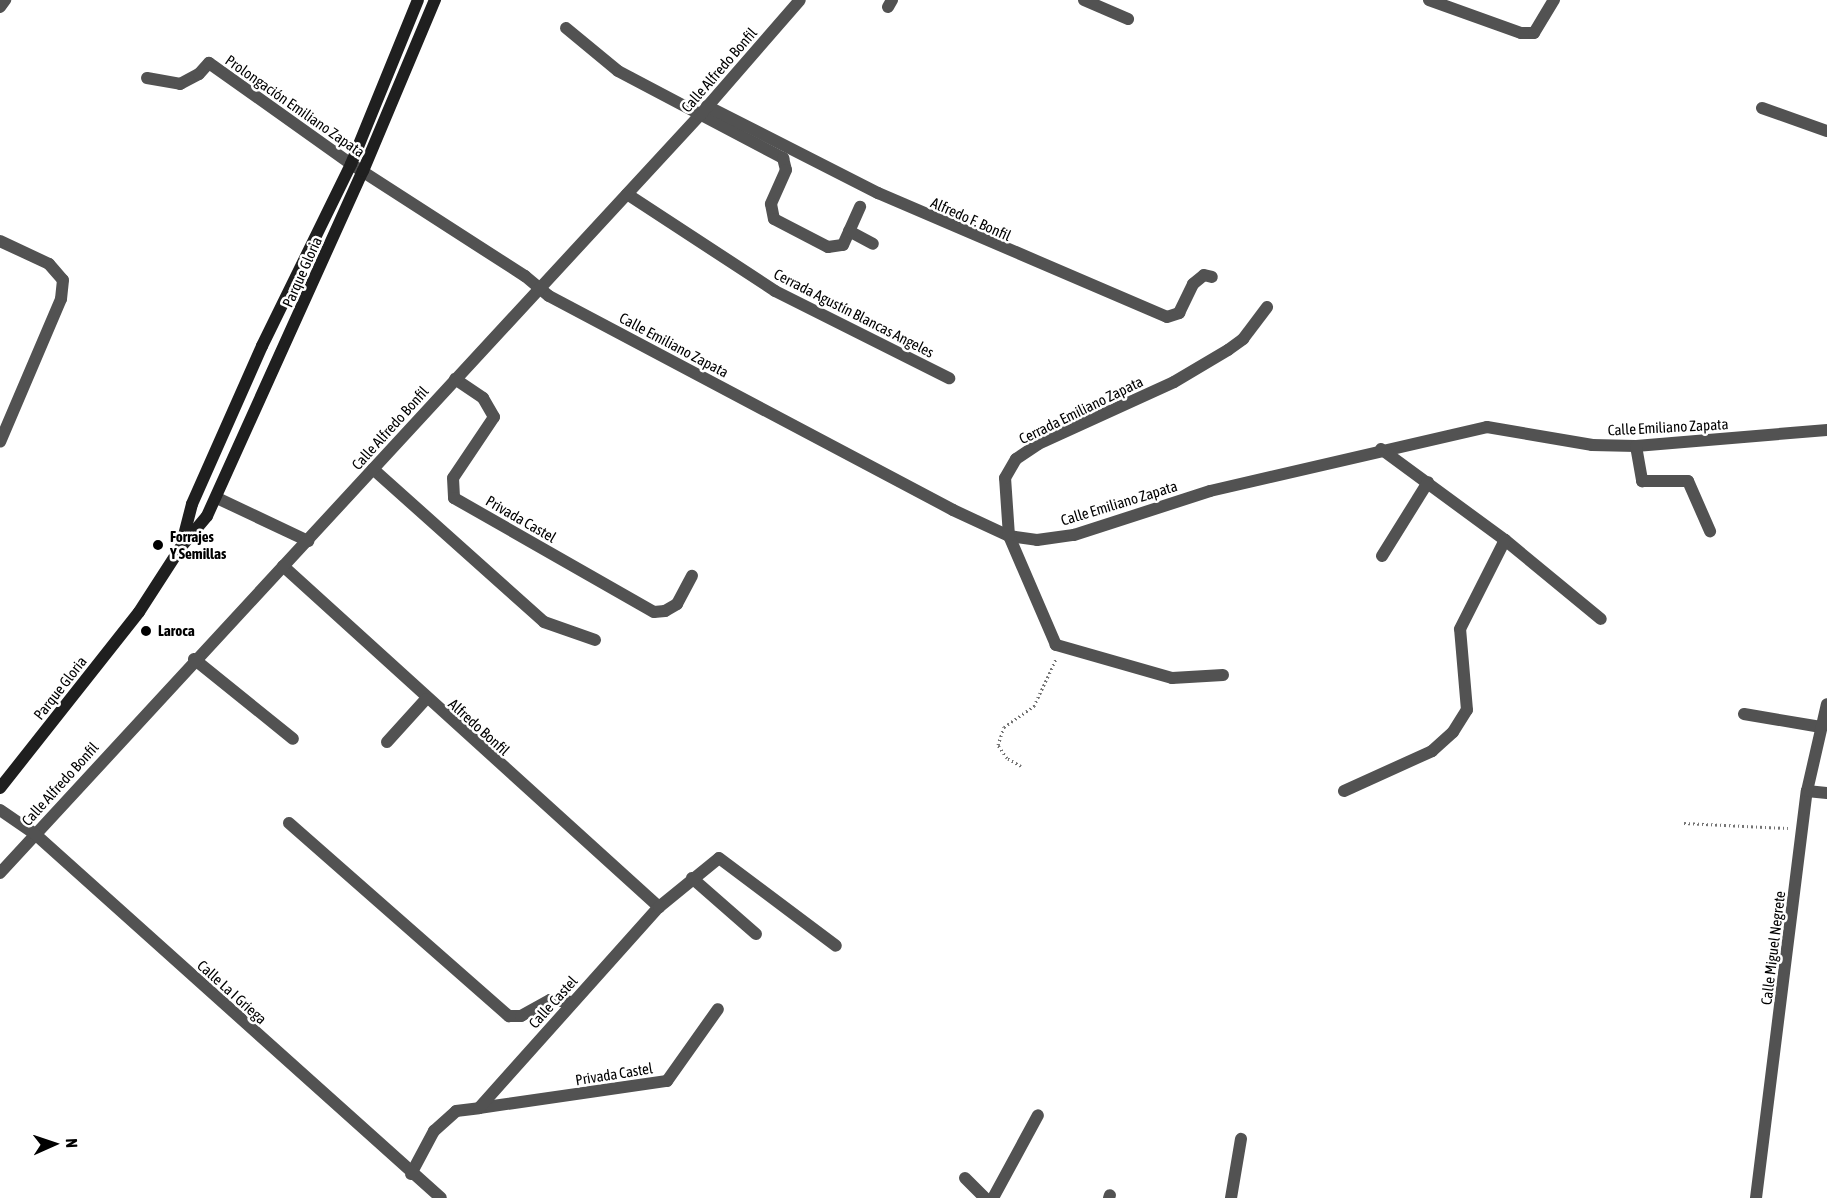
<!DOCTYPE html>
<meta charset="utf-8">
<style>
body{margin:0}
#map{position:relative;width:1827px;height:1198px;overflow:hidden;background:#fff;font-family:"Asap Condensed",sans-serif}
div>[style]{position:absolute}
.path>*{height:3px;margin-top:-1.5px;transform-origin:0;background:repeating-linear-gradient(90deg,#747474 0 1.5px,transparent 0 4.5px)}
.minor>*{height:12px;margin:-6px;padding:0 6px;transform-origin:6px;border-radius:6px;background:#525252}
.tertiary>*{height:12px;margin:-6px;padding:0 6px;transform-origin:6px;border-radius:6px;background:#525252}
.secondary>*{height:12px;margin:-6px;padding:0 6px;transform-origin:6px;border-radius:6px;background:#1f1f1f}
.dots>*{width:16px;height:16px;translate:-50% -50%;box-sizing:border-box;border:3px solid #fff;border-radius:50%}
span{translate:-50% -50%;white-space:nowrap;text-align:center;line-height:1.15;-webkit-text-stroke:5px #fff;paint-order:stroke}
.street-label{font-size:15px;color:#000}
.poi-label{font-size:15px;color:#000;font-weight:700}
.left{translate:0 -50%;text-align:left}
.north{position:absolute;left:24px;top:1114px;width:60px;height:60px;-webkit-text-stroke:4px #fff;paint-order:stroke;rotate:87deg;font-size:16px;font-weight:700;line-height:24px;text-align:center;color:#000}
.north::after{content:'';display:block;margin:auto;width:21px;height:27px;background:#000;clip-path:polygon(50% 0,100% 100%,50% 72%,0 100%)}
</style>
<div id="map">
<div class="path">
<i style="left:1021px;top:766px;width:16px;rotate:-150deg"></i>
<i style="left:1007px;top:758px;width:16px;rotate:-125deg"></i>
<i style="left:998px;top:745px;width:19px;rotate:-72deg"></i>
<i style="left:1004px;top:727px;width:37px;rotate:-35deg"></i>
<i style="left:1034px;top:706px;width:52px;rotate:-64.9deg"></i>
<i style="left:1684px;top:823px;width:104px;rotate:2.8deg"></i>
</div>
<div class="minor">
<i style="left:1084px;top:0;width:48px;rotate:23.4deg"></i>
<i style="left:1429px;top:0;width:98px;rotate:19.7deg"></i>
<i style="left:1521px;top:33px;width:13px"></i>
<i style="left:1534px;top:33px;width:39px;rotate:-59deg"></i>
<i style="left:0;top:7px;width:9px;rotate:-54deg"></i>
<i style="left:888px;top:7px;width:8px;rotate:-60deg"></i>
<i style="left:566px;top:28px;width:67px;rotate:39.6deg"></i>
<i style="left:618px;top:71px;width:187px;rotate:27.8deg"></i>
<i style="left:783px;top:158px;width:12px;rotate:76deg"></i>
<i style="left:786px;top:170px;width:37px;rotate:114deg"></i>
<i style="left:771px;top:204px;width:15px;rotate:79deg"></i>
<i style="left:774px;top:219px;width:61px;rotate:27.4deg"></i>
<i style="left:828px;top:247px;width:15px;rotate:-8deg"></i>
<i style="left:843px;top:245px;width:42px;rotate:-65.9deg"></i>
<i style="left:147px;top:78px;width:34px;rotate:10deg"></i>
<i style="left:180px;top:84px;width:21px;rotate:-28deg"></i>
<i style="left:199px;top:74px;width:15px;rotate:-48deg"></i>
<i style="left:209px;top:63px;width:174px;rotate:35.4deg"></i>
<i style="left:351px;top:164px;width:207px;rotate:32.8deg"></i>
<i style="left:525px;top:276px;width:31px;rotate:40deg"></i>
<i style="left:549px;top:296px;width:457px;rotate:27.9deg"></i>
<i style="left:953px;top:510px;width:62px;rotate:24.9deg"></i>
<i style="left:1009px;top:536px;width:28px;rotate:8deg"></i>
<i style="left:1037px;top:540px;width:37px;rotate:-8deg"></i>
<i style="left:1074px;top:535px;width:143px;rotate:-17.9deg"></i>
<i style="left:1210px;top:491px;width:284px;rotate:-13deg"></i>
<i style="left:1487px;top:427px;width:107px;rotate:9.7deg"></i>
<i style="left:1592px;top:445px;width:44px;rotate:1.3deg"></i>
<i style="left:1636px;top:446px;width:192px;rotate:-4.8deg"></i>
<i style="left:707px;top:106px;width:192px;rotate:27deg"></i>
<i style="left:878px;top:193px;width:314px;rotate:23.2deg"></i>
<i style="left:1167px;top:317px;width:13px;rotate:-18deg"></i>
<i style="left:1179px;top:313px;width:32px;rotate:-64deg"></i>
<i style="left:1193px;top:284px;width:14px;rotate:-39deg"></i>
<i style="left:1204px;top:275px;width:8px;rotate:14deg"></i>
<i style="left:1762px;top:108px;width:69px;rotate:19.5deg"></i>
<i style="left:627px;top:194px;width:177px;rotate:33.2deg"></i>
<i style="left:775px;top:291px;width:195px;rotate:26.6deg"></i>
<i style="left:849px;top:231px;width:27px;rotate:28deg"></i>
<i style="left:0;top:241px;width:54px;rotate:25.1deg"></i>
<i style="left:49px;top:264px;width:21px;rotate:49deg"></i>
<i style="left:63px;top:280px;width:19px;rotate:96deg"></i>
<i style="left:61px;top:299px;width:155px;rotate:113.1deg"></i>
<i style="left:455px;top:379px;width:34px;rotate:34deg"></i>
<i style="left:483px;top:398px;width:22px;rotate:60deg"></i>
<i style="left:494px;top:417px;width:73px;rotate:123.9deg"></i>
<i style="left:453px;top:478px;width:20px;rotate:87deg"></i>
<i style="left:454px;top:498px;width:230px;rotate:29.7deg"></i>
<i style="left:654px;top:612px;width:11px;rotate:-5deg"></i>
<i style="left:665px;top:611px;width:14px;rotate:-30deg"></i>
<i style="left:677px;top:604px;width:32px;rotate:-62deg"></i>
<i style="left:1636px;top:446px;width:36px;rotate:80deg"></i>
<i style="left:1642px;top:481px;width:46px"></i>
<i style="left:1688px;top:481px;width:55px;rotate:66.3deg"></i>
<i style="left:1381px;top:449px;width:154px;rotate:36.3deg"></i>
<i style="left:1505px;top:540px;width:124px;rotate:39.5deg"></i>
<i style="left:373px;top:469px;width:229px;rotate:41.8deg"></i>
<i style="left:544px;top:622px;width:54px;rotate:19.4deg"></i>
<i style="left:217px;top:498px;width:101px;rotate:25.3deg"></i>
<i style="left:1382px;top:556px;width:87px;rotate:-58.1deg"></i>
<i style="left:283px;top:566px;width:508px;rotate:42.21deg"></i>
<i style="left:194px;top:659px;width:127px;rotate:38.9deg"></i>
<i style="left:1223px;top:675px;width:51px;rotate:176.6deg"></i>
<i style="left:1172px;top:678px;width:121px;rotate:-164.1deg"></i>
<i style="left:1056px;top:645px;width:119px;rotate:-113.3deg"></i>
<i style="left:1009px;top:536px;width:58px;rotate:-93.9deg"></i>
<i style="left:1005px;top:478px;width:22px;rotate:-60deg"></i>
<i style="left:1016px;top:459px;width:27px;rotate:-34deg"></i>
<i style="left:1038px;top:444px;width:149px;rotate:-24.5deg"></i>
<i style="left:1174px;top:382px;width:63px;rotate:-30.7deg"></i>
<i style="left:1228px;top:350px;width:19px;rotate:-36deg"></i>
<i style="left:1243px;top:339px;width:40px;rotate:-53deg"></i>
<i style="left:1744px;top:714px;width:78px;rotate:9.6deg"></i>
<i style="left:387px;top:742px;width:58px;rotate:-47.8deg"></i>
<i style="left:1344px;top:791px;width:97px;rotate:-24.4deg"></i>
<i style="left:1432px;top:751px;width:28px;rotate:-42deg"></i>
<i style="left:1453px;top:732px;width:26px;rotate:-58deg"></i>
<i style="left:1467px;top:710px;width:81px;rotate:-94.9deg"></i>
<i style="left:1460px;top:629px;width:100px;rotate:-63.2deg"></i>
<i style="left:1807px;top:791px;width:20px;rotate:6deg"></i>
<i style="left:289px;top:823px;width:293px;rotate:41.3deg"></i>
<i style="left:509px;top:1016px;width:12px"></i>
<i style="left:521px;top:1016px;width:33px;rotate:-29deg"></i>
<i style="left:550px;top:1000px;width:22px;rotate:5deg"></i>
<i style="left:0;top:873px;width:1032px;rotate:-47.28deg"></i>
<i style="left:700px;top:115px;width:152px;rotate:-49deg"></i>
<i style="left:692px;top:878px;width:85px;rotate:41.2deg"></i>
<i style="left:479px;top:1108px;width:190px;rotate:-8.2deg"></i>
<i style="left:667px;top:1081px;width:88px;rotate:-54.7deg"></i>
<i style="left:411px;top:1174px;width:49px;rotate:-61.9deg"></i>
<i style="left:434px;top:1131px;width:30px;rotate:-42deg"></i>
<i style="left:456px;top:1111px;width:23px;rotate:-7deg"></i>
<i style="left:479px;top:1108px;width:270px;rotate:-48.2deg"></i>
<i style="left:659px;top:907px;width:77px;rotate:-39.2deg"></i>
<i style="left:719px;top:858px;width:146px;rotate:36.9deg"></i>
<i style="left:965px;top:1178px;width:28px;rotate:45deg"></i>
<i style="left:993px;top:1198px;width:94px;rotate:-61.5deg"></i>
<i style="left:1109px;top:1198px;width:3px;rotate:-72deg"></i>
<i style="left:1231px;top:1198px;width:60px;rotate:-80.4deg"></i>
<i style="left:1756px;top:1198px;width:410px;rotate:-82.9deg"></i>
<i style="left:1807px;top:791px;width:89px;rotate:-77.1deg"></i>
</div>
<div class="tertiary">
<i style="left:0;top:810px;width:42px;rotate:34.4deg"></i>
<i style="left:35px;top:834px;width:545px;rotate:41.88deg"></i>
</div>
<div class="secondary">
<i style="left:182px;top:543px;width:40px;rotate:-75.6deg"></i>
<i style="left:192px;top:504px;width:173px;rotate:-66.1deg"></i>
<i style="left:262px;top:346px;width:203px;rotate:-63.9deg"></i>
<i style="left:351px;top:164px;width:177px;rotate:-67.8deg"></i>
<i style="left:0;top:788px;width:224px;rotate:-51.7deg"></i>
<i style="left:139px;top:612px;width:77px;rotate:-57.1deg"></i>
<i style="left:181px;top:547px;width:40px;rotate:-50deg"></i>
<i style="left:207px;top:516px;width:379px;rotate:-65.7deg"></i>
<i style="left:363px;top:171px;width:186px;rotate:-67.2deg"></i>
</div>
<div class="dots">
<i style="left:158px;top:545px;background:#000"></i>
<i style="left:146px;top:631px;background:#000"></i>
</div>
<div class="street-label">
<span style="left:719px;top:70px;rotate:-49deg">Calle Alfredo Bonfil</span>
<span style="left:295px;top:106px;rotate:35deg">Prolongación Emiliano Zapata</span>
<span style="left:971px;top:219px;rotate:24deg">Alfredo F. Bonfil</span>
<span style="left:302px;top:272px;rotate:-66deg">Parque Gloria</span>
<span style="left:854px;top:313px;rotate:27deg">Cerrada Agustín Blancas Angeles</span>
<span style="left:674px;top:345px;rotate:28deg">Calle Emiliano Zapata</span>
<span style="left:1081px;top:410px;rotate:-26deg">Cerrada Emiliano Zapata</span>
<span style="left:1668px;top:427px;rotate:-3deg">Calle Emiliano Zapata</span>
<span style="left:390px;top:428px;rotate:-48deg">Calle Alfredo Bonfil</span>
<span style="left:1119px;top:503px;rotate:-17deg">Calle Emiliano Zapata</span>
<span style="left:521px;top:519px;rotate:30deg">Privada Castel</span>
<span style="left:60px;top:688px;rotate:-52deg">Parque Gloria</span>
<span style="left:479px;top:727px;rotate:42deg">Alfredo Bonfil</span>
<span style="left:60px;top:784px;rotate:-48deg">Calle Alfredo Bonfil</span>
<span style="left:1773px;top:948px;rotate:-83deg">Calle Miguel Negrete</span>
<span style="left:232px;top:992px;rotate:42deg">Calle La I Griega</span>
<span style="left:553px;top:1002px;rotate:-48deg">Calle Castel</span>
<span style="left:614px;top:1074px;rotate:-9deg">Privada Castel</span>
</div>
<div class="poi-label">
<span class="left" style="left:170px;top:545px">Forrajes<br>Y Semillas</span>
<span class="left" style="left:158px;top:631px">Laroca</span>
</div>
<div class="north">N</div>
</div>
